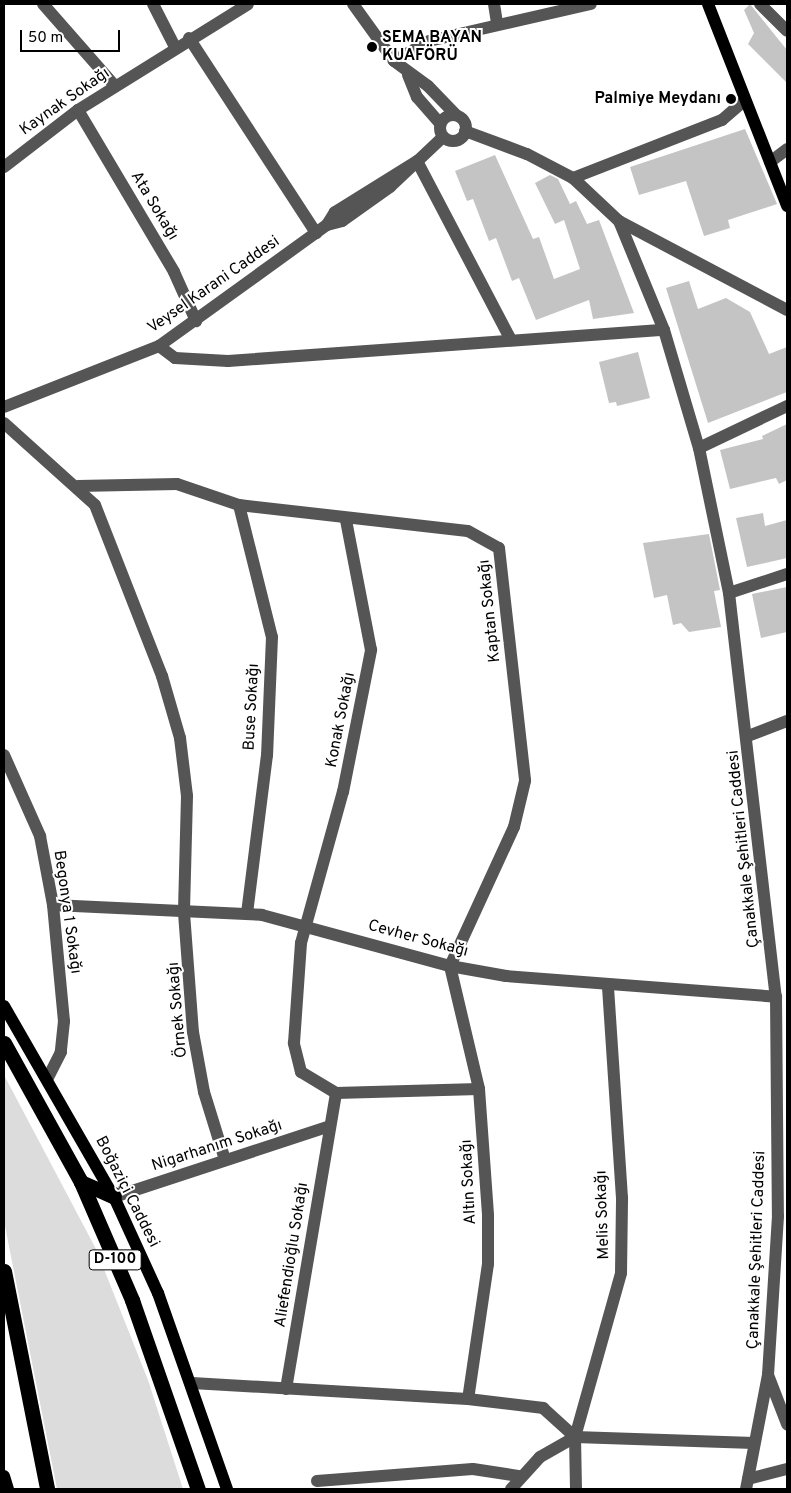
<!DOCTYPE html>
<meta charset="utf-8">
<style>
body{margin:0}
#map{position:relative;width:791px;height:1493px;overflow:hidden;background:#fff;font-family:Overpass,sans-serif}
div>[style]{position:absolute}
.green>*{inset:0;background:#dcdcdc}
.building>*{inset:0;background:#c4c4c4}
.minor>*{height:12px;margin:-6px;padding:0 6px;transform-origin:6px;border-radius:6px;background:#555}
.minor>.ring{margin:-6px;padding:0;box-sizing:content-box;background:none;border:12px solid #555;border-radius:50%}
.major>*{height:12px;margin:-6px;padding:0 6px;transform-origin:6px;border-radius:6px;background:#000}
.highway>*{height:15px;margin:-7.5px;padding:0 7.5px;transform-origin:7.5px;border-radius:7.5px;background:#000}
.dots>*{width:14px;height:14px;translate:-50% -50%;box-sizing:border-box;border:2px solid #fff;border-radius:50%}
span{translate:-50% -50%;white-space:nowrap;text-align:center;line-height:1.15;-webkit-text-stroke:4px #fff;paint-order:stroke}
.shield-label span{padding:1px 4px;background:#fff;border:1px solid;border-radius:4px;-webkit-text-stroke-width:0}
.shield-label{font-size:15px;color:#000;font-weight:700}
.poi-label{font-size:16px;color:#000;font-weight:700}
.left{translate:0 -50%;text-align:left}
.right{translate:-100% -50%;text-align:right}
.street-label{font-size:16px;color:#000}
.frame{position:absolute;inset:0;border:5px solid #000;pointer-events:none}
.scale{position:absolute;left:20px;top:30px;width:100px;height:22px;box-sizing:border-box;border:2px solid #000;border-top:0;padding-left:6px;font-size:15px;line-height:18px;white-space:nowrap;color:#000;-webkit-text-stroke:4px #fff;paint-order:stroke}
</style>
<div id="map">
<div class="green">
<i style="clip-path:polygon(4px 1075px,96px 1249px,148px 1380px,183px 1489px,57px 1489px,4px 1221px)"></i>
</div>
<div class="building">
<i style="clip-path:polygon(750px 4px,787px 50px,787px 83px,748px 44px,754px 33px,744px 10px)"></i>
<i style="clip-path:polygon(745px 129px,777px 204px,728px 220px,730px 228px,704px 236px,686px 181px,639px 195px,630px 167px)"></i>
<i style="clip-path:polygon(495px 155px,533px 239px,539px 237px,554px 279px,580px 269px,564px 220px,555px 224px,535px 183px,550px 175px,558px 179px,570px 204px,576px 201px,587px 224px,599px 220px,634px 313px,593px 319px,589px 300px,536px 320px,519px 278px,512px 281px,496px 238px,489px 241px,473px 199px,467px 201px,455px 171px)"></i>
<i style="clip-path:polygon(689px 281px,698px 309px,726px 298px,750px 312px,769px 354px,787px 347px,787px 392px,708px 423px,666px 288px)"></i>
<i style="clip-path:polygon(638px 352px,650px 398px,617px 406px,616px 402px,609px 403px,599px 362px)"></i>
<i style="clip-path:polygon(787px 424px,787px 480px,779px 484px,776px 478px,730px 489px,720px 450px,763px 439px,762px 436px)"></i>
<i style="clip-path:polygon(763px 513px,765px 526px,787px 520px,787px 558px,747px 567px,736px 518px)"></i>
<i style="clip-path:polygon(709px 534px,720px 590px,714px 591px,721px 627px,689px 632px,681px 623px,673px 625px,667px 595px,654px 598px,643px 543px)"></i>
<i style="clip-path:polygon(787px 587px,787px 632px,761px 638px,752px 594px)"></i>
</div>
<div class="minor">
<i style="left:43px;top:4px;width:109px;rotate:48.7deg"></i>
<i style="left:153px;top:4px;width:48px;rotate:62.9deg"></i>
<i style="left:353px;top:4px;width:70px;rotate:54.3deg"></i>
<i style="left:394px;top:61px;width:42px;rotate:36.3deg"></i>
<i style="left:428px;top:86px;width:40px;rotate:46deg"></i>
<i style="left:494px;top:4px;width:19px;rotate:81deg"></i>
<i style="left:760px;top:4px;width:38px;rotate:45deg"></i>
<i style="left:189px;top:38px;width:233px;rotate:56.9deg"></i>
<i style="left:394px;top:61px;width:40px;rotate:-29.7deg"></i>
<i style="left:429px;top:41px;width:166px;rotate:-12.9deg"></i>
<i style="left:408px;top:75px;width:24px;rotate:68deg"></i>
<i style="left:417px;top:97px;width:35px;rotate:49deg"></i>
<i style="left:78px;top:110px;width:188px;rotate:59.3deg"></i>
<i style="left:174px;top:272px;width:54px;rotate:65.8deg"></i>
<i class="ring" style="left:440px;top:115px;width:14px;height:14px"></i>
<i style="left:465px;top:131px;width:66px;rotate:20.4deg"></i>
<i style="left:527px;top:154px;width:52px;rotate:27.6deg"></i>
<i style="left:573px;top:178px;width:63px;rotate:43.1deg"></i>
<i style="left:619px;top:221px;width:190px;rotate:27.9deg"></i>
<i style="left:417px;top:161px;width:97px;rotate:148.1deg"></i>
<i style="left:335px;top:212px;width:15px;rotate:122deg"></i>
<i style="left:327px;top:225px;width:16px;rotate:-15deg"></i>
<i style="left:342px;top:221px;width:59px;rotate:-35.3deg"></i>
<i style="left:390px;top:187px;width:73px;rotate:-43.3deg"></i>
<i style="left:417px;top:161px;width:202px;rotate:62.3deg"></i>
<i style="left:770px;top:162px;width:21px;rotate:-37deg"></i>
<i style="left:4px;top:167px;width:93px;rotate:-37.6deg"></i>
<i style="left:78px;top:110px;width:200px;rotate:-31.9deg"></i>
<i style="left:573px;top:178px;width:160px;rotate:-21.3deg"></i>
<i style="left:722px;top:120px;width:28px;rotate:-41deg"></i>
<i style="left:619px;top:221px;width:118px;rotate:67.6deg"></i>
<i style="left:664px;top:330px;width:123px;rotate:73.5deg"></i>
<i style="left:699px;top:448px;width:148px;rotate:78.3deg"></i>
<i style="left:729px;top:593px;width:407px;rotate:83.4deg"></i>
<i style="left:776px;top:997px;width:219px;rotate:89.5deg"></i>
<i style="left:778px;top:1216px;width:159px;rotate:93.6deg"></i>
<i style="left:768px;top:1375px;width:116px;rotate:100.9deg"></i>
<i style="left:159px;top:346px;width:20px;rotate:37deg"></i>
<i style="left:175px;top:358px;width:53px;rotate:3.2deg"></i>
<i style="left:228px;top:361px;width:437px;rotate:-4.1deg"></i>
<i style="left:4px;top:407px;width:167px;rotate:-21.5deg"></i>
<i style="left:159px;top:346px;width:207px;rotate:-35.8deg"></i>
<i style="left:4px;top:423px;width:122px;rotate:42deg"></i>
<i style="left:95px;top:505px;width:184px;rotate:68.6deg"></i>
<i style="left:162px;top:676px;width:65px;rotate:73.8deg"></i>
<i style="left:180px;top:738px;width:58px;rotate:83.1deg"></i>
<i style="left:187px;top:796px;width:117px;rotate:91.5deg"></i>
<i style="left:184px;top:913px;width:119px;rotate:85.7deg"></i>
<i style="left:193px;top:1032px;width:61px;rotate:79.6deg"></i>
<i style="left:204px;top:1092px;width:71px;rotate:72.8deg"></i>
<i style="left:699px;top:448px;width:98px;rotate:-25.5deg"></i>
<i style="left:78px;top:486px;width:99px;rotate:-1.2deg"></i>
<i style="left:177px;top:484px;width:65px;rotate:18.7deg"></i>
<i style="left:239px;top:505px;width:230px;rotate:6.5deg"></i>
<i style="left:468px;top:531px;width:35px;rotate:29deg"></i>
<i style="left:499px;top:548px;width:234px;rotate:83.6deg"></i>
<i style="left:525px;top:781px;width:47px;rotate:103.4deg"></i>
<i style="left:514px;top:827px;width:153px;rotate:114.7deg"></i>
<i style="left:450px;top:966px;width:126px;rotate:76.7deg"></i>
<i style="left:479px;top:1089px;width:127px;rotate:85.9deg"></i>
<i style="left:488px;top:1216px;width:48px;rotate:90deg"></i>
<i style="left:488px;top:1264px;width:136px;rotate:98.4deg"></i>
<i style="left:239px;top:505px;width:136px;rotate:76deg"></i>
<i style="left:272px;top:637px;width:118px;rotate:92.4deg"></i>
<i style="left:267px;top:755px;width:160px;rotate:97.2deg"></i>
<i style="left:729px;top:593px;width:61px;rotate:-18.1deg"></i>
<i style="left:748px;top:736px;width:42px;rotate:-21deg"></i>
<i style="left:4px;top:755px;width:89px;rotate:66deg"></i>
<i style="left:40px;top:836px;width:70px;rotate:79.3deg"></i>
<i style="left:53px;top:905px;width:117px;rotate:84.6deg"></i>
<i style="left:64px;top:1021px;width:31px;rotate:96deg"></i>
<i style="left:61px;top:1052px;width:28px;rotate:117deg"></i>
<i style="left:53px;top:905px;width:209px;rotate:2.7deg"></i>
<i style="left:262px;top:915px;width:195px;rotate:15.2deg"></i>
<i style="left:450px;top:966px;width:57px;rotate:10.1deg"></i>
<i style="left:506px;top:976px;width:271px;rotate:4.4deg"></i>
<i style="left:336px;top:1093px;width:41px;rotate:-149deg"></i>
<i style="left:301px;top:1072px;width:30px;rotate:-104deg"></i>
<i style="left:294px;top:1043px;width:100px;rotate:-86deg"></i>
<i style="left:301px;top:943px;width:157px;rotate:-74.5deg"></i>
<i style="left:343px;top:792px;width:145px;rotate:-78.8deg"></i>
<i style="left:371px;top:650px;width:132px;rotate:-100.9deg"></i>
<i style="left:336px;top:1093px;width:143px;rotate:-1.6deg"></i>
<i style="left:114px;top:1197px;width:227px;rotate:-18.2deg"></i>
<i style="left:768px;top:1375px;width:53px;rotate:68.8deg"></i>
<i style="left:192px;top:1383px;width:276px;rotate:3.3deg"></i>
<i style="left:468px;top:1399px;width:76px;rotate:6.8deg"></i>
<i style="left:543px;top:1408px;width:43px;rotate:42.2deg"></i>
<i style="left:286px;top:1389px;width:300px;rotate:-80.4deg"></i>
<i style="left:575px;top:1437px;width:179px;rotate:1.9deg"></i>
<i style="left:748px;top:1479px;width:40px;rotate:-14.4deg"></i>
<i style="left:317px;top:1481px;width:156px;rotate:-4.4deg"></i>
<i style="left:473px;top:1469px;width:47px;rotate:8.7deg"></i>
<i style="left:511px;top:1489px;width:43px;rotate:-47.8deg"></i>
<i style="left:540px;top:1457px;width:40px;rotate:-29.7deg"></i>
<i style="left:576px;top:1489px;width:52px;rotate:-91.1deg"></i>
<i style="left:575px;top:1437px;width:170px;rotate:-74.3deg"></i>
<i style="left:621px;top:1273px;width:75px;rotate:-89.2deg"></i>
<i style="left:622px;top:1198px;width:211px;rotate:-93.8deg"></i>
</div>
<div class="major">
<i style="left:708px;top:4px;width:217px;rotate:68.6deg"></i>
<i style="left:4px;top:1006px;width:220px;rotate:60.1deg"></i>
<i style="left:114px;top:1197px;width:106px;rotate:65.4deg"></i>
<i style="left:158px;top:1293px;width:208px;rotate:70.6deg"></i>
<i style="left:4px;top:1476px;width:14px;rotate:73deg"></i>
</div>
<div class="highway">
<i style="left:4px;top:1043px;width:159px;rotate:61deg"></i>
<i style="left:81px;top:1182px;width:129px;rotate:66.6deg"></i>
<i style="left:132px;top:1300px;width:200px;rotate:70.8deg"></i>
<i style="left:81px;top:1182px;width:36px;rotate:24deg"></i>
<i style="left:4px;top:1271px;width:222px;rotate:78.8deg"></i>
</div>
<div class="dots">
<i style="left:372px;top:47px;background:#000"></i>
<i style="left:731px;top:99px;background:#000"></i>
</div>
<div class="shield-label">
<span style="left:115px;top:1260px">D-100</span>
</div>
<div class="poi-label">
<span class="left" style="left:382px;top:47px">SEMA BAYAN<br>KUAFÖRÜ</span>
<span class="right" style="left:721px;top:99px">Palmiye Meydanı</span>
</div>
<div class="street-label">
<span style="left:65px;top:102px;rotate:-35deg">Kaynak Sokağı</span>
<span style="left:154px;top:206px;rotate:59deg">Ata Sokağı</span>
<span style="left:214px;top:285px;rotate:-35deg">Veysel Karani Caddesi</span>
<span style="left:490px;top:611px;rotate:-96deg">Kaptan Sokağı</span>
<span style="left:252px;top:707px;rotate:-87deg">Buse Sokağı</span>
<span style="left:341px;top:720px;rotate:-79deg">Konak Sokağı</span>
<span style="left:744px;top:849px;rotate:-96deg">Çanakkale Şehitleri Caddesi</span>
<span style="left:67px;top:912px;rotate:82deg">Begonya 1 Sokağı</span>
<span style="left:418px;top:939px;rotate:15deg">Cevher Sokağı</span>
<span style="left:178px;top:1010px;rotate:-95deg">Örnek Sokağı</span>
<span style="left:217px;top:1146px;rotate:-18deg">Nigarhanım Sokağı</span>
<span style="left:469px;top:1182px;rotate:-93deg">Altın Sokağı</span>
<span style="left:127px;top:1192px;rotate:63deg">Boğaziçi Caddesi</span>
<span style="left:603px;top:1215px;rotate:-92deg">Melis Sokağı</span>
<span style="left:757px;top:1250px;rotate:-88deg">Çanakkale Şehitleri Caddesi</span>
<span style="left:292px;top:1255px;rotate:-81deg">Aliefendioğlu Sokağı</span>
</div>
<div class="frame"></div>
<div class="scale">50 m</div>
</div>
